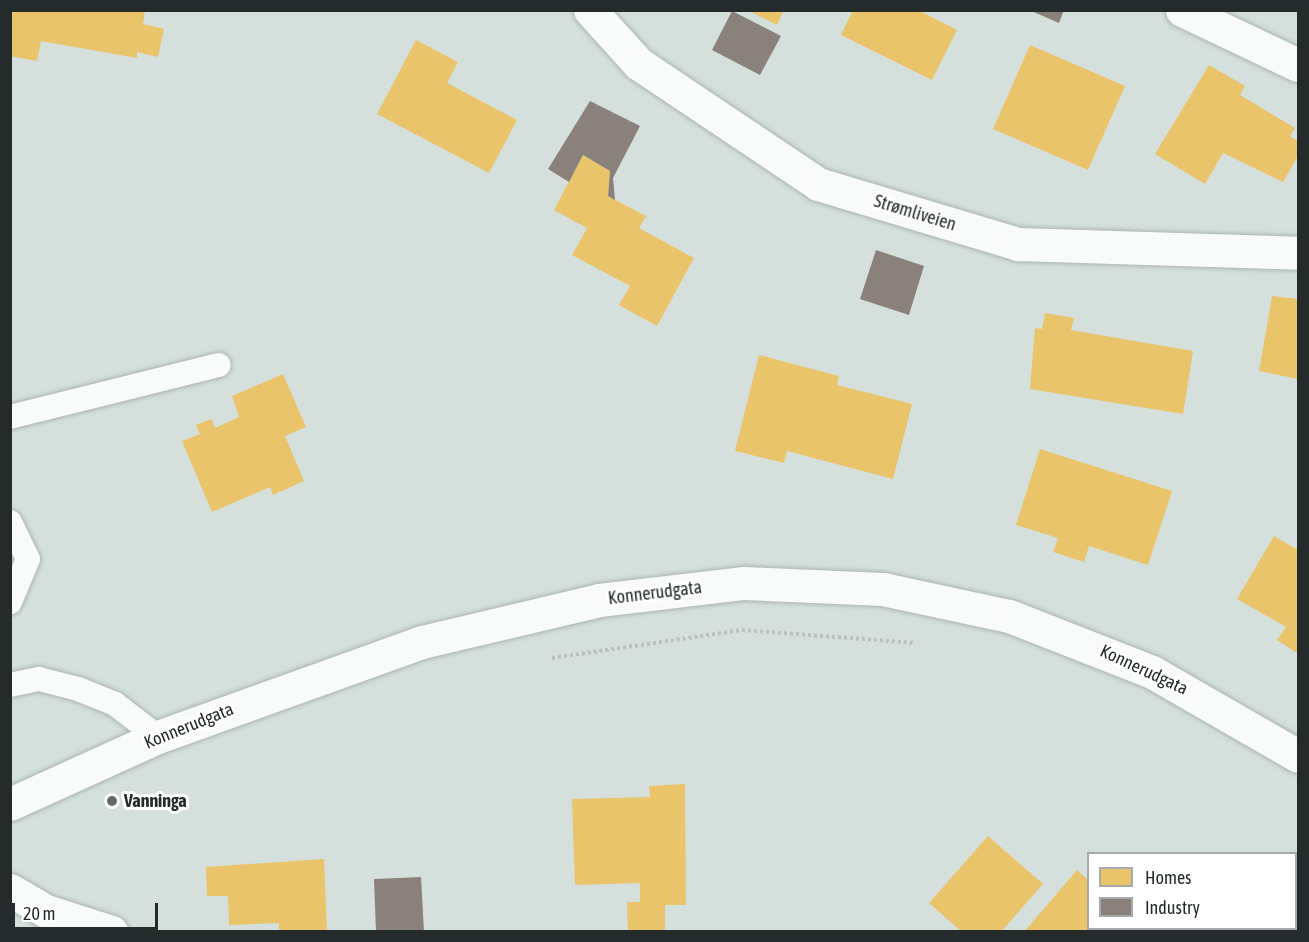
<!DOCTYPE html>
<meta charset="utf-8">
<style>
body{margin:0}
#map{position:relative;width:1309px;height:942px;overflow:hidden;background:#d5e0dd;font-family:"Asap Condensed",sans-serif}
div>[style]{position:absolute}
.homes>*{inset:0;background:#e9c46a}
.industry>*{inset:0;background:#8a817c}
.path>*{height:4px;margin-top:-2px;transform-origin:0;background:repeating-linear-gradient(90deg,#bcc0bf 0 3px,transparent 0 6px)}
.roads{filter:drop-shadow(0 0 2px #acb5b2) drop-shadow(0 0 2px #acb5b2)}
.service>*{height:24px;margin:-12px;padding:0 12px;transform-origin:12px;border-radius:12px;background:#f9fafa}
.minor>*{height:33px;margin:-16.5px;padding:0 16.5px;transform-origin:16.5px;border-radius:16.5px;background:#f9fafa}
.secondary>*{height:33px;margin:-16.5px;padding:0 16.5px;transform-origin:16.5px;border-radius:16.5px;background:#f9fafa}
.dots>*{width:16px;height:16px;translate:-50% -50%;box-sizing:border-box;border:3px solid #fff;border-radius:50%}
span{translate:-50% -50%;white-space:nowrap;text-align:center;line-height:1.15;-webkit-text-stroke:6px #fff;paint-order:stroke}
.street-label{font-size:18px;color:#242b2a}
.poi-label{font-size:18px;color:#242b2a;font-weight:700}
.left{translate:0 -50%;text-align:left}
.frame{position:absolute;inset:0;border:12px solid #242b2a;pointer-events:none}
.legend{position:absolute;left:1087px;top:852px;width:210px;height:78px;box-sizing:border-box;background:#fff;border:2px solid #a7aaaa;margin:0;padding:8px 10px;list-style:none;font-size:18px;color:#242b2a}
.legend li{display:flex;align-items:center;gap:12px;height:30px}
.legend b{width:30px;border:2px solid #a7aaaa}
.scale{position:absolute;left:12px;top:903px;width:146px;height:27px;box-sizing:border-box;border:3px solid #242b2a;border-top:0;padding-left:8px;font-size:18px;line-height:21px;white-space:nowrap;color:#242b2a;-webkit-text-stroke:4px #fff;paint-order:stroke}
</style>
<div id="map">
<div class="homes">
<i style="clip-path:polygon(10px 10px,145px 10px,143px 24px,164px 29px,158px 57px,137px 52px,137px 58px,41px 41px,37px 61px,10px 56px)"></i>
<i style="clip-path:polygon(747px 10px,784px 10px,777px 25px)"></i>
<i style="clip-path:polygon(853px 10px,918px 10px,957px 30px,932px 80px,841px 35px)"></i>
<i style="clip-path:polygon(416px 40px,458px 62px,447px 83px,517px 120px,489px 173px,377px 114px)"></i>
<i style="clip-path:polygon(1030px 45px,1125px 86px,1088px 170px,993px 129px)"></i>
<i style="clip-path:polygon(1209px 65px,1245px 86px,1240px 95px,1295px 128px,1290px 136px,1298px 141px,1298px 156px,1283px 182px,1223px 153px,1205px 184px,1155px 154px)"></i>
<i style="clip-path:polygon(583px 155px,610px 171px,608px 196px,646px 216px,639px 228px,694px 258px,657px 326px,619px 305px,630px 286px,572px 255px,587px 228px,554px 210px)"></i>
<i style="clip-path:polygon(1272px 296px,1298px 299px,1298px 379px,1259px 371px)"></i>
<i style="clip-path:polygon(1045px 313px,1074px 318px,1071px 330px,1193px 351px,1183px 414px,1030px 389px,1035px 328px,1042px 329px)"></i>
<i style="clip-path:polygon(759px 355px,839px 376px,837px 385px,912px 404px,893px 479px,787px 451px,784px 463px,735px 451px)"></i>
<i style="clip-path:polygon(283px 374px,306px 427px,285px 436px,304px 481px,273px 495px,270px 487px,212px 512px,182px 441px,200px 434px,196px 425px,211px 419px,215px 428px,239px 417px,232px 396px)"></i>
<i style="clip-path:polygon(1040px 449px,1172px 491px,1148px 565px,1089px 546px,1084px 562px,1053px 552px,1058px 538px,1016px 525px)"></i>
<i style="clip-path:polygon(1274px 536px,1298px 550px,1297px 653px,1277px 640px,1286px 627px,1237px 599px)"></i>
<i style="clip-path:polygon(685px 784px,686px 905px,665px 905px,665px 932px,628px 932px,627px 902px,640px 902px,640px 883px,575px 885px,572px 799px,650px 797px,649px 786px)"></i>
<i style="clip-path:polygon(988px 836px,1043px 884px,1001px 932px,962px 932px,929px 903px)"></i>
<i style="clip-path:polygon(324px 859px,327px 932px,279px 932px,279px 923px,229px 925px,228px 896px,207px 896px,206px 867px)"></i>
<i style="clip-path:polygon(1077px 870px,1088px 880px,1088px 928px,1119px 932px,1024px 932px)"></i>
</div>
<div class="industry">
<i style="clip-path:polygon(1029px 10px,1064px 10px,1059px 23px)"></i>
<i style="clip-path:polygon(732px 11px,781px 36px,760px 75px,712px 50px)"></i>
<i style="clip-path:polygon(590px 101px,640px 126px,613px 178px,615px 200px,608px 196px,610px 171px,583px 155px,569px 182px,548px 169px)"></i>
<i style="clip-path:polygon(876px 250px,924px 266px,909px 315px,860px 299px)"></i>
<i style="clip-path:polygon(421px 877px,424px 932px,376px 932px,374px 879px)"></i>
</div>
<div class="path">
<i style="left:552px;top:658px;width:192px;rotate:-8.4deg"></i>
<i style="left:742px;top:630px;width:174px;rotate:4.3deg"></i>
</div>
<div class="roads">
<div class="service">
<i style="left:10px;top:417px;width:215px;rotate:-14deg"></i>
<i style="left:10px;top:522px;width:41px;rotate:64.1deg"></i>
<i style="left:28px;top:559px;width:47px;rotate:112.7deg"></i>
<i style="left:10px;top:685px;width:30px;rotate:-12deg"></i>
<i style="left:39px;top:679px;width:40px;rotate:14.4deg"></i>
<i style="left:78px;top:689px;width:40px;rotate:22deg"></i>
<i style="left:115px;top:704px;width:54px;rotate:37.5deg"></i>
</div>
<div class="minor">
<i style="left:590px;top:10px;width:73px;rotate:47.8deg"></i>
<i style="left:639px;top:64px;width:216px;rotate:33.8deg"></i>
<i style="left:818px;top:184px;width:209px;rotate:16.7deg"></i>
<i style="left:1018px;top:244px;width:280px;rotate:1.8deg"></i>
<i style="left:1182px;top:10px;width:128px;rotate:25.4deg"></i>
<i style="left:10px;top:890px;width:42px;rotate:30.3deg"></i>
<i style="left:46px;top:911px;width:69px;rotate:17.7deg"></i>
</div>
<div class="secondary">
<i style="left:10px;top:804px;width:162px;rotate:-24.4deg"></i>
<i style="left:158px;top:737px;width:281px;rotate:-19.8deg"></i>
<i style="left:422px;top:642px;width:182px;rotate:-13.3deg"></i>
<i style="left:599px;top:600px;width:146px;rotate:-6.7deg"></i>
<i style="left:744px;top:583px;width:139px;rotate:2.5deg"></i>
<i style="left:883px;top:589px;width:129px;rotate:12.1deg"></i>
<i style="left:1009px;top:616px;width:154px;rotate:21.4deg"></i>
<i style="left:1152px;top:672px;width:168px;rotate:29.9deg"></i>
</div>
</div>
<div class="dots">
<i style="left:112px;top:801px;background:#626a69"></i>
</div>
<div class="street-label">
<span style="left:915px;top:213px;rotate:17deg">Strømliveien</span>
<span style="left:655px;top:593px;rotate:-7deg">Konnerudgata</span>
<span style="left:1144px;top:670px;rotate:25deg">Konnerudgata</span>
<span style="left:189px;top:726px;rotate:-22deg">Konnerudgata</span>
</div>
<div class="poi-label">
<span class="left" style="left:124px;top:801px">Vanninga</span>
</div>
<div class="frame"></div>
<ul class="legend">
<li><b style="height:16px;background:#e9c46a"></b>Homes</li>
<li><b style="height:16px;background:#8a817c"></b>Industry</li>
</ul>
<div class="scale">20 m</div>
</div>
